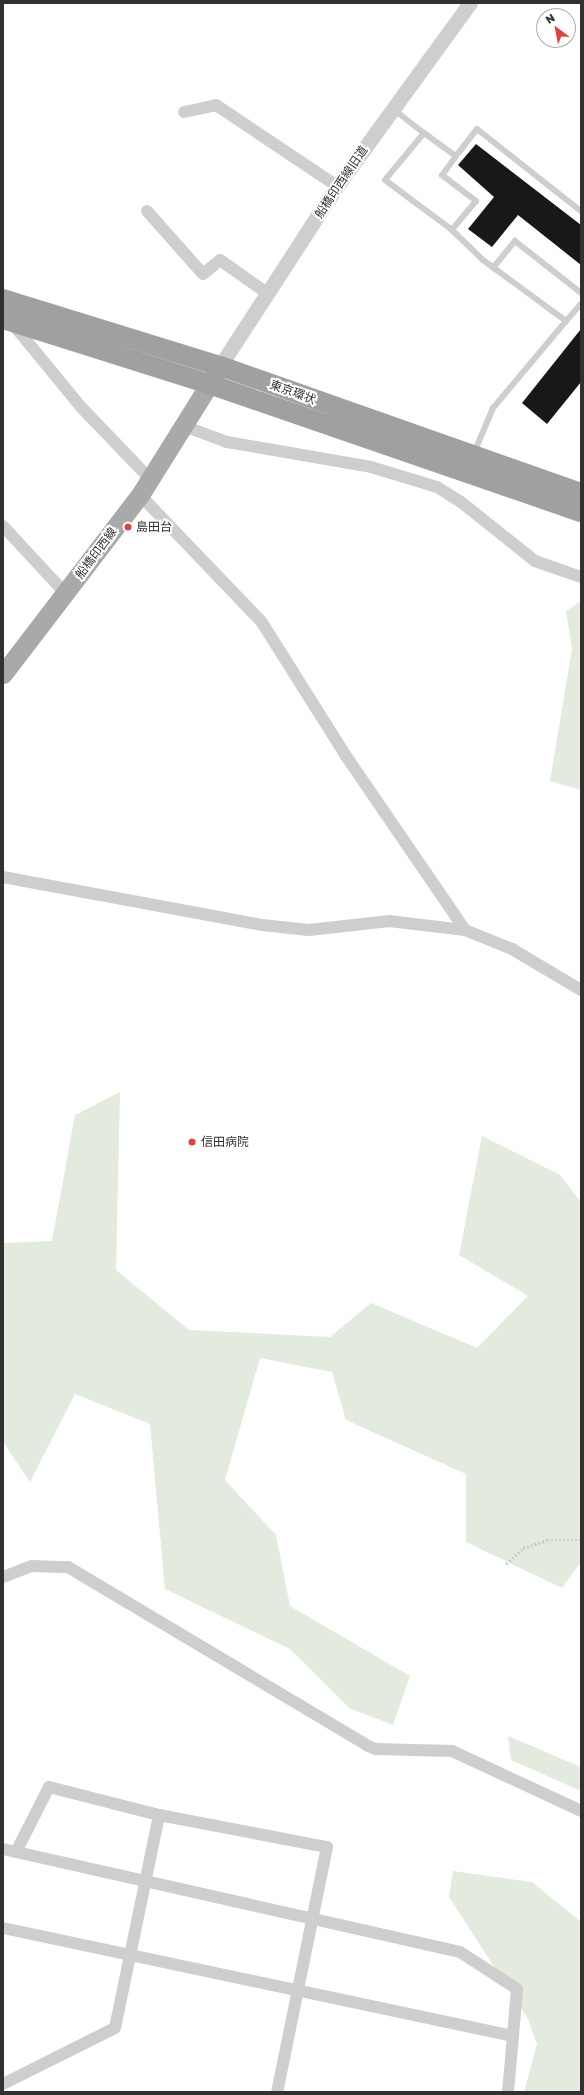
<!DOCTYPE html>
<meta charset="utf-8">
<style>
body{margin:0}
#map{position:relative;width:584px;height:2095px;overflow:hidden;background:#fff;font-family:"Golos Text","Noto Sans JP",sans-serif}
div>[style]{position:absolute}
.green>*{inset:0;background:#e3eade}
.building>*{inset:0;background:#181818}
.path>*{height:2.5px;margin-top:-1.25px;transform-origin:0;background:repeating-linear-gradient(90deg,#cbcbcb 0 2px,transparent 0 4px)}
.service>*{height:6px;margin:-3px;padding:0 3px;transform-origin:3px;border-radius:3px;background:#cecece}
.minor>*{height:12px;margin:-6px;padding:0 6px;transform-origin:6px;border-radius:6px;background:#cecece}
.tertiary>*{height:15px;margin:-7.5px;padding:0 7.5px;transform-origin:7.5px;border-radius:7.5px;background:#cecece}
.primary>*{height:19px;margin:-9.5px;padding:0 9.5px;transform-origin:9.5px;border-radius:9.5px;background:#a9a9a9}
.trunk>*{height:20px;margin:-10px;padding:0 10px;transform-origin:10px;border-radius:10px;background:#a0a0a0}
.dots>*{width:11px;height:11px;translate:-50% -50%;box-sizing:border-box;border:2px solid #fff;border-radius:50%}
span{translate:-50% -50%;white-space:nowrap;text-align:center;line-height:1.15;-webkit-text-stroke:4px #fff;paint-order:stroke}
.street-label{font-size:12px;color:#313131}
.poi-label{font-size:12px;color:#313131}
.left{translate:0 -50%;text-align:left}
.frame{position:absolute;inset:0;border:4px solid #313131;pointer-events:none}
.north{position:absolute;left:536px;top:8px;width:40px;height:40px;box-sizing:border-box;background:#fff;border:1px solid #adadad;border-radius:50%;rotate:328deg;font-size:11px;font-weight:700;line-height:16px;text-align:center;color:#313131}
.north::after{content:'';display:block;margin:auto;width:14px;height:18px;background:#dc443f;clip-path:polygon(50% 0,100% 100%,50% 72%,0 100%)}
</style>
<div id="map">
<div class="green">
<i style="clip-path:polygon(581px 601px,581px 790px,550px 781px,572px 649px,566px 611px)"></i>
<i style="clip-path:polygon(120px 1092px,116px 1270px,189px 1330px,330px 1337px,371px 1303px,477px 1348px,528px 1296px,459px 1255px,482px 1136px,560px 1175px,581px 1202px,581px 1562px,562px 1588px,466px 1542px,466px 1474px,346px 1420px,332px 1372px,260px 1358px,225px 1480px,276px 1535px,290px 1606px,410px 1676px,393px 1725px,349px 1708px,290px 1649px,165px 1589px,150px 1424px,75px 1394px,30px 1482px,3px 1442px,3px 1243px,52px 1241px,75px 1115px)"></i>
<i style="clip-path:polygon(508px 1736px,581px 1767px,581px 1791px,511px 1760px)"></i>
<i style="clip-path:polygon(453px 1871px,532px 1882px,581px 1922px,581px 2092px,524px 2092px,537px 2044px,528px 2019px,449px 1897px)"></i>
</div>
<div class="building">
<i style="clip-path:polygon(476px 144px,581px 225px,581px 265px,518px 215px,492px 247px,468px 229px,494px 197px,458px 165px)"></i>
<i style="clip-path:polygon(581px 329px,581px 382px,547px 424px,522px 403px)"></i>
</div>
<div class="path">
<i style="left:506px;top:1564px;width:23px;rotate:-43deg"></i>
<i style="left:523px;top:1548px;width:25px;rotate:-18deg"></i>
<i style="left:547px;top:1540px;width:34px"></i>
</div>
<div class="service">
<i style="left:393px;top:109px;width:39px;rotate:38deg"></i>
<i style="left:424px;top:133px;width:61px;rotate:129.7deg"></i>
<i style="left:385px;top:180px;width:84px;rotate:36.7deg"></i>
<i style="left:452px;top:230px;width:43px;rotate:44.1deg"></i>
<i style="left:483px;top:260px;width:103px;rotate:36.3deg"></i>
<i style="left:566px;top:321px;width:114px;rotate:130deg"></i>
<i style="left:493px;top:408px;width:49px;rotate:112.9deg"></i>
<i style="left:424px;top:133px;width:39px;rotate:36deg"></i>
<i style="left:456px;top:156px;width:24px;rotate:126deg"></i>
<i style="left:442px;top:175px;width:43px;rotate:37.4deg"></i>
<i style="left:476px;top:201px;width:38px;rotate:130deg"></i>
<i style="left:456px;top:156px;width:34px;rotate:-52deg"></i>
<i style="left:477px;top:129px;width:132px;rotate:38.3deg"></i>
<i style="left:493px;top:268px;width:35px;rotate:-51deg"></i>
<i style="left:515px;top:241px;width:84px;rotate:38.2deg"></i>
<i style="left:566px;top:321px;width:23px;rotate:-49deg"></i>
</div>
<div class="minor">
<i style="left:184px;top:112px;width:33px;rotate:-12deg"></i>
<i style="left:216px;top:105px;width:146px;rotate:33.8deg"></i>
<i style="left:147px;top:211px;width:84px;rotate:48.4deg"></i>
<i style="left:203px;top:274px;width:22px;rotate:-39deg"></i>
<i style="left:220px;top:260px;width:57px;rotate:35.1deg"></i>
<i style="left:12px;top:323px;width:109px;rotate:50.6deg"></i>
<i style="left:81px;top:407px;width:100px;rotate:46.2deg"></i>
<i style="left:184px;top:426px;width:46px;rotate:20.4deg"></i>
<i style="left:227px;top:442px;width:146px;rotate:9.8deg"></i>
<i style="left:371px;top:467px;width:69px;rotate:16.9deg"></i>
<i style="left:437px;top:487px;width:28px;rotate:32deg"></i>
<i style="left:461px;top:502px;width:95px;rotate:38.6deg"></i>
<i style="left:535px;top:561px;width:49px;rotate:19.2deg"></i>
<i style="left:140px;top:495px;width:175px;rotate:46.2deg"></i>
<i style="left:261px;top:621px;width:160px;rotate:57.8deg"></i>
<i style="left:346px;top:756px;width:211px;rotate:55.6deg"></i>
<i style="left:3px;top:526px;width:91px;rotate:47.2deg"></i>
<i style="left:3px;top:877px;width:263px;rotate:10.5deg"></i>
<i style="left:262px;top:925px;width:47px;rotate:6.1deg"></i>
<i style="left:309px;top:930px;width:81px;rotate:-6.4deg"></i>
<i style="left:389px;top:921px;width:77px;rotate:6.8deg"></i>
<i style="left:465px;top:930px;width:51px;rotate:22deg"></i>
<i style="left:512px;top:949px;width:80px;rotate:30.7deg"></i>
<i style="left:3px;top:1577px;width:31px;rotate:-21deg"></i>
<i style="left:32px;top:1566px;width:36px;rotate:2deg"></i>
<i style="left:68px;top:1567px;width:349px;rotate:30.8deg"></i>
<i style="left:368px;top:1746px;width:9px;rotate:21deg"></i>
<i style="left:376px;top:1749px;width:76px;rotate:1.5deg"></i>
<i style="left:452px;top:1751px;width:142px;rotate:24.9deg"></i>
<i style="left:3px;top:1849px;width:468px;rotate:12.7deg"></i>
<i style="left:460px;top:1952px;width:68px;rotate:33deg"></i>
<i style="left:517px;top:1989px;width:47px;rotate:94.9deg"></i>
<i style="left:16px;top:1852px;width:73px;rotate:-63.1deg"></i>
<i style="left:49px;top:1787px;width:114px;rotate:14.3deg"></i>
<i style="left:3px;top:1928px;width:521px;rotate:11.96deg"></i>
<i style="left:513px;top:2036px;width:56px;rotate:95.1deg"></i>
<i style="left:3px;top:2084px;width:125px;rotate:-26.6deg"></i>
<i style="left:115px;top:2028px;width:217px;rotate:-78.3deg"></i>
<i style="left:159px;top:1815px;width:171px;rotate:10.8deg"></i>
<i style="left:327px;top:1847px;width:250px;rotate:101.5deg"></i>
</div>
<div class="tertiary">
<i style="left:220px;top:366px;width:215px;rotate:-57deg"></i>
<i style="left:337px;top:186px;width:226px;rotate:-54deg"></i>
</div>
<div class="primary">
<i style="left:3px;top:674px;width:225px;rotate:-52.6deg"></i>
<i style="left:140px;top:495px;width:147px;rotate:-58deg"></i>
</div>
<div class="trunk">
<i style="left:3px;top:299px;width:227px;rotate:17.2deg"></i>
<i style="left:220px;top:366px;width:383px;rotate:19.4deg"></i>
<i style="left:3px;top:319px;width:216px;rotate:17.5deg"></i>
<i style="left:209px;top:384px;width:393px;rotate:19deg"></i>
</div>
<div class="dots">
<i style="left:128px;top:527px;background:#dc443f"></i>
<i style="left:192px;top:1142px;background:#dc443f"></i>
</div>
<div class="street-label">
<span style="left:341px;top:182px;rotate:-56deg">船橋印西線旧道</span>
<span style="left:293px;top:392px;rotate:20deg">東京環状</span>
<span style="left:96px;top:553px;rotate:-53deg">船橋印西線</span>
</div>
<div class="poi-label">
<span class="left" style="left:136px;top:527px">島田台</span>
<span class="left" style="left:201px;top:1142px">信田病院</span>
</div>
<div class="frame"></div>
<div class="north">N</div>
</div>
